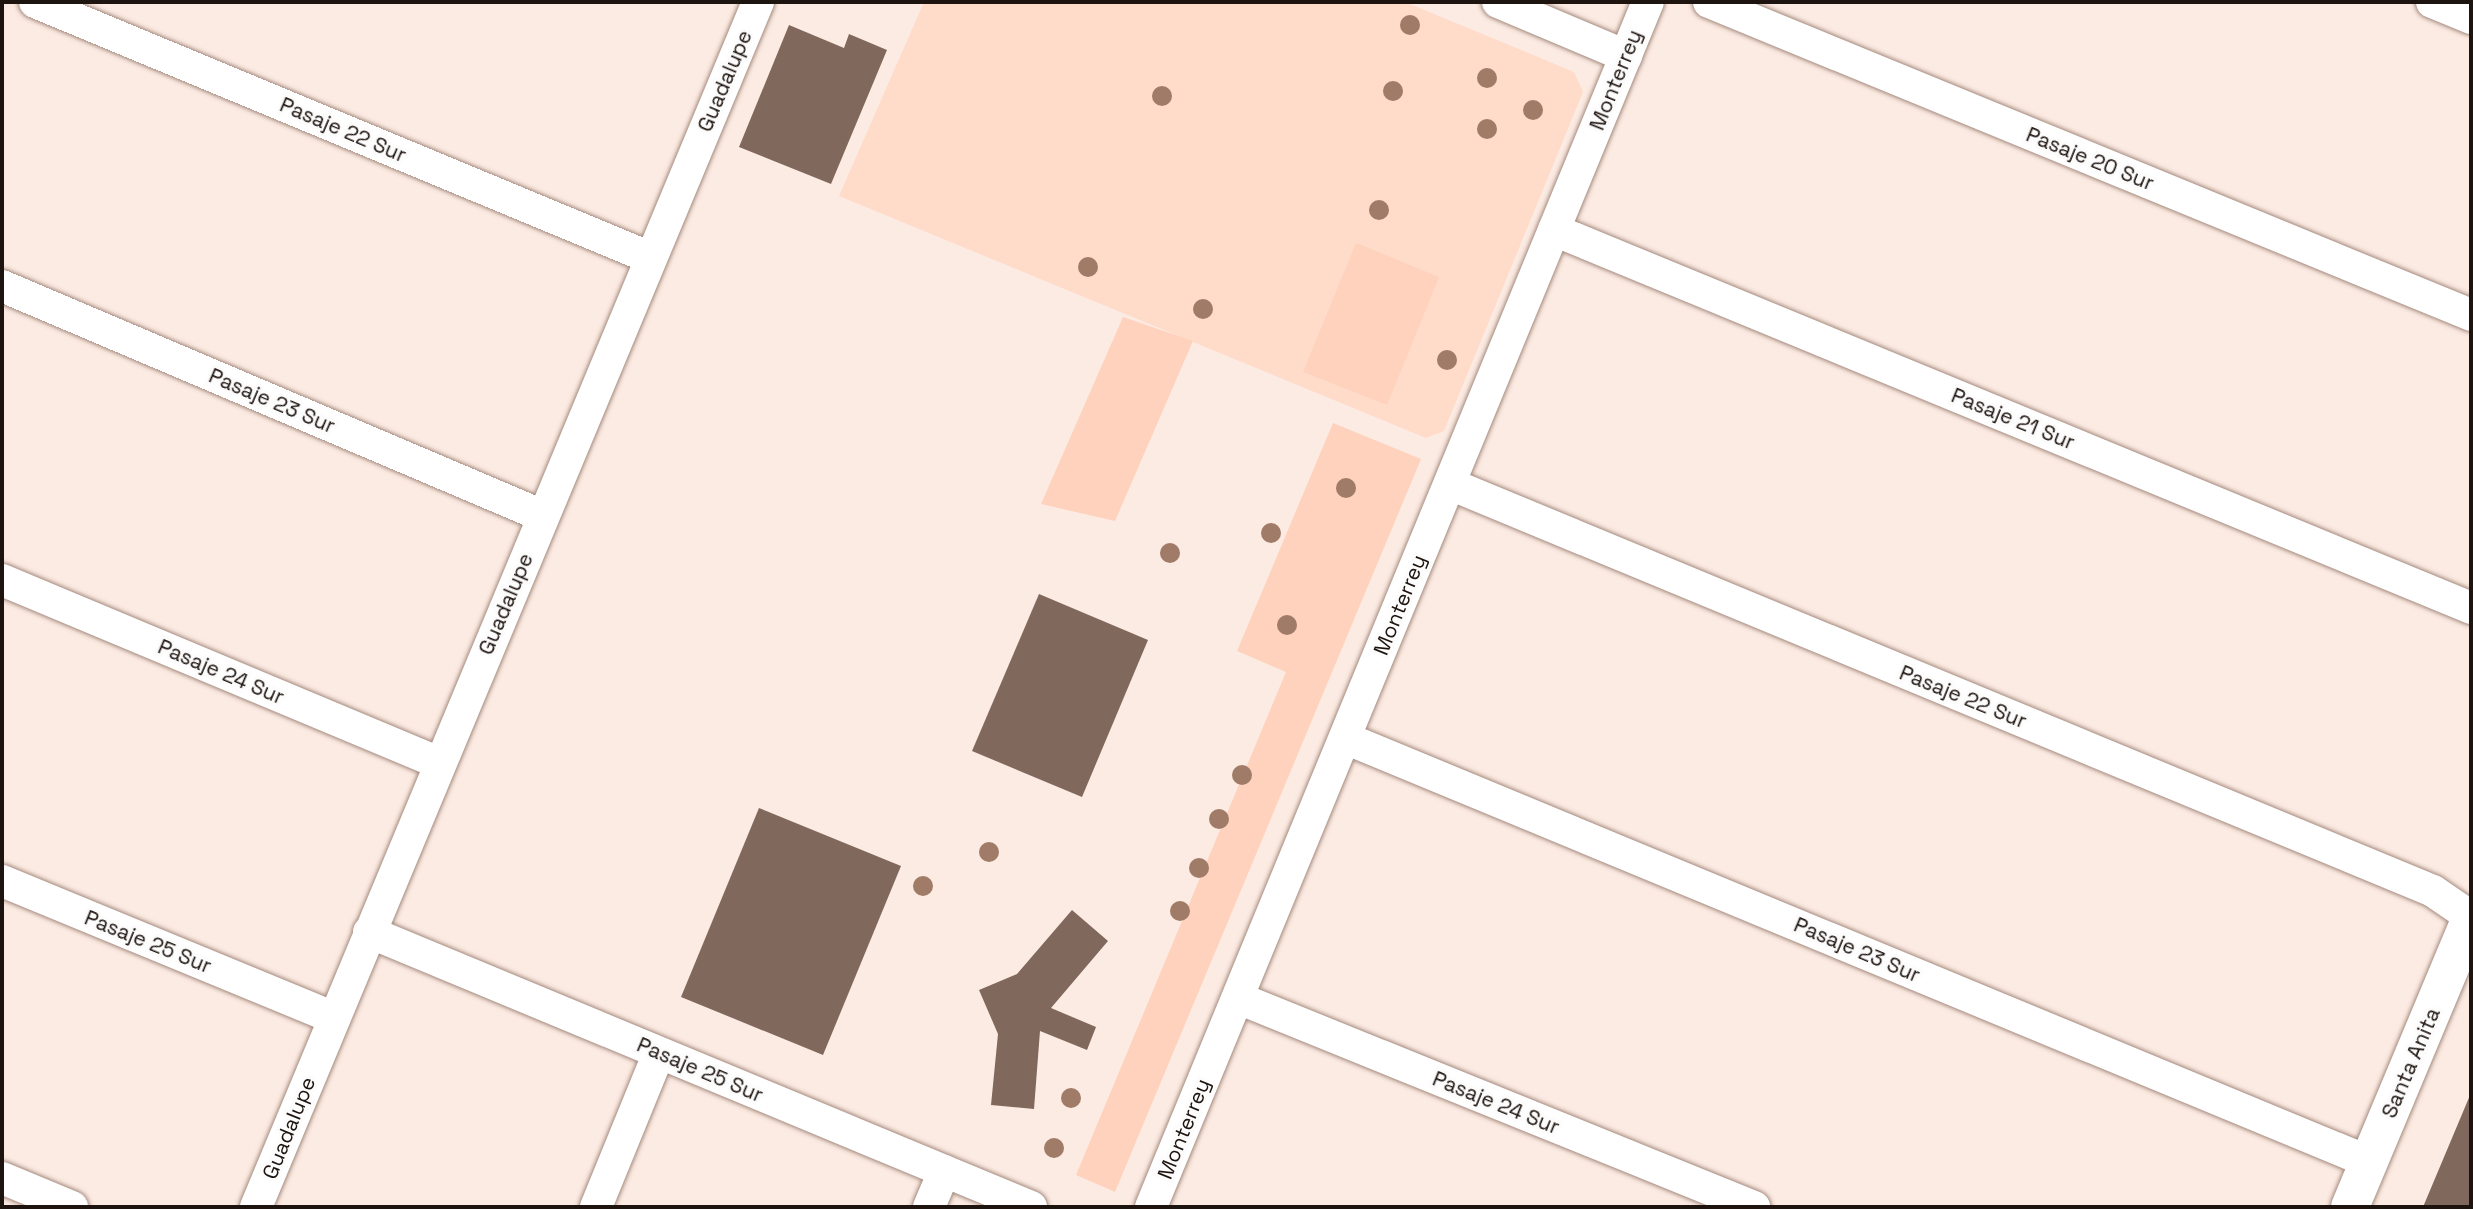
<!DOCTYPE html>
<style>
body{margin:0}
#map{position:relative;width:2473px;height:1209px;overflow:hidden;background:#fcebe3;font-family:"Space Grotesk",sans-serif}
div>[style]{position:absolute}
.built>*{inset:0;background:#ffdbca}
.green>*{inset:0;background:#fed2bd}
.building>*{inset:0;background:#80685d}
.roads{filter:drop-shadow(0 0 2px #a48a7e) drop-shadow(0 0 2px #a48a7e)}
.minor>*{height:32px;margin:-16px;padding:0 16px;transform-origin:16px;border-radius:16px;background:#fff}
.tertiary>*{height:38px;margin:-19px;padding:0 19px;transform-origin:19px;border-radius:19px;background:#fff}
.trees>*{width:20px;height:20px;margin:-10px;border-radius:50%;background:#a07b67}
span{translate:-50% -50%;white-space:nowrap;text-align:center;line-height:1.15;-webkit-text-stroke:7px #fcfcfc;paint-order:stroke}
.street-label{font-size:21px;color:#1d130f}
.frame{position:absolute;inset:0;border:4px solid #1d130f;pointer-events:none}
</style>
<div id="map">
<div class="built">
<i style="clip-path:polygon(924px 2px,1405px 2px,1574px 72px,1583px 92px,1444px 431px,1426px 438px,839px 196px)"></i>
</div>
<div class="green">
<i style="clip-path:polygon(1356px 243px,1439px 277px,1387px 405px,1303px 372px)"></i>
<i style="clip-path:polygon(1123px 317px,1193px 341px,1115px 521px,1041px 504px)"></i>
<i style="clip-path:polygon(1333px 423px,1421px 459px,1115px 1192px,1076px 1175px,1286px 672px,1237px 651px)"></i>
</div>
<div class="building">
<i style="clip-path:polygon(789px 25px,844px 48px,849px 34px,887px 50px,831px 184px,739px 147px)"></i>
<i style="clip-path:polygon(1039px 594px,1148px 640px,1082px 797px,972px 751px)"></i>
<i style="clip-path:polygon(759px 808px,901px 866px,823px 1055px,681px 997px)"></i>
<i style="clip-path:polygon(1072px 910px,1108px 941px,1051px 1008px,1096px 1027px,1087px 1050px,1040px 1031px,1034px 1109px,991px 1105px,998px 1034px,979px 990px,1017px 974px)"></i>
<i style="clip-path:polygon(2471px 1092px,2471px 1207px,2423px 1207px,2468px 1100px)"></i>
</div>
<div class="roads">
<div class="minor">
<i style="left:35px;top:2px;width:667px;rotate:22.57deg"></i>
<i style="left:1498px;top:2px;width:139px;rotate:22.9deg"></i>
<i style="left:1709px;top:2px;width:824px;rotate:22.33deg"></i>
<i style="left:2432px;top:2px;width:42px;rotate:22.3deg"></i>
<i style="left:1554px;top:230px;width:992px;rotate:22.4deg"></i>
<i style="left:2px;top:286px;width:588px;rotate:23.03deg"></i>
<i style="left:1450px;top:484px;width:1064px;rotate:22.49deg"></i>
<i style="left:2433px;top:891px;width:46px;rotate:34.4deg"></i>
<i style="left:2px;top:580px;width:475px;rotate:22.7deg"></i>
<i style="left:1345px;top:738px;width:1108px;rotate:22.49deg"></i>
<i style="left:2px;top:881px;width:359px;rotate:22.4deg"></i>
<i style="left:369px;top:932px;width:717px;rotate:22.56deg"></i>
<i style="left:1238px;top:998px;width:557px;rotate:22.05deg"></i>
<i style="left:2px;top:1178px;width:76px;rotate:22.5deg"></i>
<i style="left:256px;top:1207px;width:1305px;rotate:-67.38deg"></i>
<i style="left:596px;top:1207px;width:166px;rotate:-67.8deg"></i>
<i style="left:929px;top:1207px;width:39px;rotate:-67deg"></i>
<i style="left:1151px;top:1207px;width:1303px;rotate:-67.59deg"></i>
</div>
<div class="tertiary">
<i style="left:2350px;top:1207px;width:313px;rotate:-67.3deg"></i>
</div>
</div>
<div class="trees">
<i style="left:1410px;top:25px"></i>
<i style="left:1487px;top:78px"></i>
<i style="left:1393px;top:91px"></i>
<i style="left:1162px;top:96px"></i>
<i style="left:1533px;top:110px"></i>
<i style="left:1487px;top:129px"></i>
<i style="left:1379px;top:210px"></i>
<i style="left:1088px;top:267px"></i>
<i style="left:1203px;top:309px"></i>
<i style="left:1447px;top:360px"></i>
<i style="left:1346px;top:488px"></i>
<i style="left:1271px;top:533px"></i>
<i style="left:1170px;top:553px"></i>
<i style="left:1287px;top:625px"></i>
<i style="left:1242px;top:775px"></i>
<i style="left:1219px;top:819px"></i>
<i style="left:989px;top:852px"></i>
<i style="left:1199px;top:868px"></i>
<i style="left:923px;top:886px"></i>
<i style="left:1180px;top:911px"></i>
<i style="left:1071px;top:1098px"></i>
<i style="left:1054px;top:1148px"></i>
</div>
<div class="street-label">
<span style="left:1616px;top:80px;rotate:-68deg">Monterrey</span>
<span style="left:725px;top:81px;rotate:-67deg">Guadalupe</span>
<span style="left:343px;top:130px;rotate:23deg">Pasaje 22 Sur</span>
<span style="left:2090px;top:159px;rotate:22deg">Pasaje 20 Sur</span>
<span style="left:272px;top:401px;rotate:23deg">Pasaje 23 Sur</span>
<span style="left:2013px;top:419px;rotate:22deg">Pasaje 21 Sur</span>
<span style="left:506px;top:604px;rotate:-67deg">Guadalupe</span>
<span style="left:1400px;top:605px;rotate:-68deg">Monterrey</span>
<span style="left:221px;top:672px;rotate:23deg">Pasaje 24 Sur</span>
<span style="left:1963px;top:697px;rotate:22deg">Pasaje 22 Sur</span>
<span style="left:148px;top:942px;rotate:22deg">Pasaje 25 Sur</span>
<span style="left:1857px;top:950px;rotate:23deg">Pasaje 23 Sur</span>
<span style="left:2411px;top:1063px;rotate:-67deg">Santa Anita</span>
<span style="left:700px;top:1070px;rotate:23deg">Pasaje 25 Sur</span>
<span style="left:1496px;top:1103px;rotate:22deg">Pasaje 24 Sur</span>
<span style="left:289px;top:1128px;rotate:-68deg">Guadalupe</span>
<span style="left:1184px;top:1129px;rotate:-68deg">Monterrey</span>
</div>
<div class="frame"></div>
</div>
